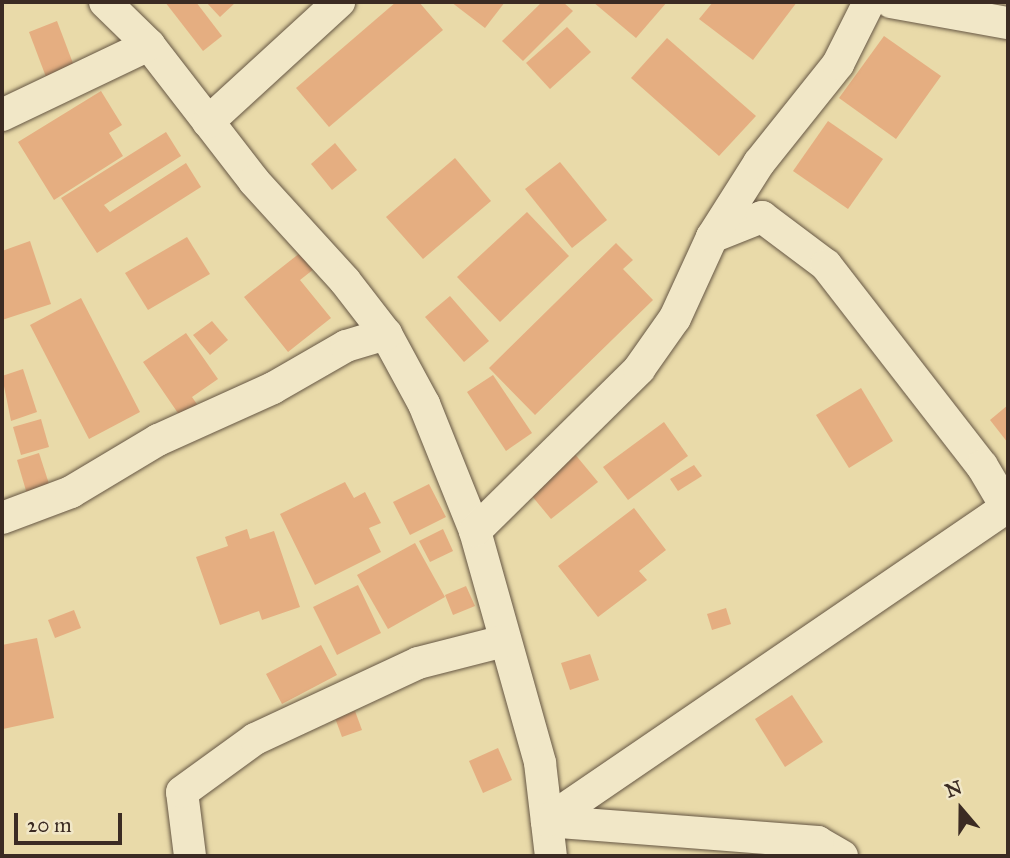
<!DOCTYPE html>
<style>
body{margin:0}
#map{position:relative;width:1010px;height:858px;overflow:hidden;background:#e9daa9;font-family:"IM FELL Great Primer",serif}
div>[style]{position:absolute}
.building>*{inset:0;background:#e5ae81}
.roads{filter:drop-shadow(0 0 2px #665744) drop-shadow(0 0 2px #665744)}
.minor>*{height:32px;margin:-16px;padding:0 16px;transform-origin:16px;border-radius:16px;background:#f1e7c7}
span{translate:-50% -50%;white-space:nowrap;text-align:center;line-height:1.15;-webkit-text-stroke:5px #f1e7c7;paint-order:stroke}
.frame{position:absolute;inset:0;border:4px solid #3b2b23;pointer-events:none}
.north{position:absolute;left:926px;top:774px;width:70px;height:70px;-webkit-text-stroke:5px #f1e7c7;paint-order:stroke;rotate:340deg;font-size:19px;font-weight:700;line-height:28px;text-align:center;color:#3b2b23}
.north::after{content:'';display:block;margin:auto;width:24px;height:32px;background:#3b2b23;clip-path:polygon(50% 0,100% 100%,50% 72%,0 100%)}
.scale{position:absolute;left:14px;top:813px;width:108px;height:32px;box-sizing:border-box;border:4px solid #3b2b23;border-top:0;padding-left:9px;font-size:21px;line-height:24px;white-space:nowrap;color:#3b2b23;-webkit-text-stroke:5px #f1e7c7;paint-order:stroke}
</style>
<div id="map">
<div class="building">
<i style="clip-path:polygon(165px 2px,196px 2px,222px 36px,203px 51px)"></i>
<i style="clip-path:polygon(206px 2px,236px 2px,220px 17px)"></i>
<i style="clip-path:polygon(396px 2px,419px 2px,443px 30px,329px 127px,296px 88px)"></i>
<i style="clip-path:polygon(451px 2px,505px 2px,485px 28px)"></i>
<i style="clip-path:polygon(542px 2px,563px 2px,573px 11px,523px 61px,502px 41px)"></i>
<i style="clip-path:polygon(593px 2px,667px 2px,636px 38px)"></i>
<i style="clip-path:polygon(713px 2px,797px 2px,753px 60px,699px 19px)"></i>
<i style="clip-path:polygon(57px 21px,74px 66px,46px 77px,29px 32px)"></i>
<i style="clip-path:polygon(567px 27px,591px 52px,550px 89px,526px 63px)"></i>
<i style="clip-path:polygon(884px 36px,941px 76px,896px 139px,839px 98px)"></i>
<i style="clip-path:polygon(667px 38px,756px 116px,719px 156px,631px 78px)"></i>
<i style="clip-path:polygon(101px 91px,122px 125px,109px 133px,123px 156px,54px 200px,18px 142px)"></i>
<i style="clip-path:polygon(828px 121px,883px 159px,848px 209px,793px 171px)"></i>
<i style="clip-path:polygon(166px 132px,181px 156px,104px 205px,110px 212px,186px 163px,201px 187px,97px 253px,61px 198px)"></i>
<i style="clip-path:polygon(335px 143px,357px 170px,332px 190px,311px 164px)"></i>
<i style="clip-path:polygon(455px 158px,491px 201px,423px 259px,386px 217px)"></i>
<i style="clip-path:polygon(560px 162px,607px 220px,572px 248px,525px 189px)"></i>
<i style="clip-path:polygon(527px 212px,569px 256px,500px 322px,457px 277px)"></i>
<i style="clip-path:polygon(187px 237px,210px 274px,148px 310px,125px 273px)"></i>
<i style="clip-path:polygon(30px 241px,51px 304px,2px 320px,2px 251px)"></i>
<i style="clip-path:polygon(616px 243px,633px 260px,623px 269px,653px 300px,535px 415px,489px 368px)"></i>
<i style="clip-path:polygon(305px 249px,319px 265px,300px 280px,331px 318px,288px 352px,244px 297px)"></i>
<i style="clip-path:polygon(450px 296px,489px 341px,464px 362px,425px 317px)"></i>
<i style="clip-path:polygon(81px 298px,140px 412px,89px 439px,30px 325px)"></i>
<i style="clip-path:polygon(212px 321px,228px 340px,210px 355px,193px 335px)"></i>
<i style="clip-path:polygon(186px 333px,218px 379px,192px 397px,199px 407px,182px 419px,143px 362px)"></i>
<i style="clip-path:polygon(23px 369px,37px 412px,11px 421px,2px 376px)"></i>
<i style="clip-path:polygon(493px 375px,532px 433px,506px 451px,467px 392px)"></i>
<i style="clip-path:polygon(861px 388px,893px 441px,849px 468px,816px 415px)"></i>
<i style="clip-path:polygon(1008px 405px,1008px 443px,990px 420px)"></i>
<i style="clip-path:polygon(41px 419px,49px 447px,21px 455px,13px 427px)"></i>
<i style="clip-path:polygon(664px 422px,688px 456px,628px 500px,603px 467px)"></i>
<i style="clip-path:polygon(569px 447px,598px 482px,551px 519px,522px 484px)"></i>
<i style="clip-path:polygon(39px 453px,50px 487px,27px 494px,17px 460px)"></i>
<i style="clip-path:polygon(694px 465px,702px 476px,678px 491px,670px 479px)"></i>
<i style="clip-path:polygon(345px 482px,354px 498px,365px 492px,381px 523px,369px 528px,381px 552px,315px 585px,280px 514px)"></i>
<i style="clip-path:polygon(429px 484px,446px 517px,410px 535px,393px 502px)"></i>
<i style="clip-path:polygon(634px 508px,666px 550px,639px 571px,647px 580px,598px 617px,558px 566px)"></i>
<i style="clip-path:polygon(247px 529px,250px 539px,274px 531px,300px 607px,262px 620px,259px 611px,220px 625px,196px 557px,228px 546px,225px 537px)"></i>
<i style="clip-path:polygon(443px 529px,453px 551px,430px 562px,419px 541px)"></i>
<i style="clip-path:polygon(415px 543px,445px 597px,388px 629px,357px 575px)"></i>
<i style="clip-path:polygon(358px 585px,381px 633px,337px 655px,313px 607px)"></i>
<i style="clip-path:polygon(466px 586px,475px 606px,453px 615px,445px 595px)"></i>
<i style="clip-path:polygon(726px 608px,731px 624px,712px 630px,707px 614px)"></i>
<i style="clip-path:polygon(74px 610px,81px 628px,55px 638px,48px 620px)"></i>
<i style="clip-path:polygon(37px 638px,54px 718px,3px 729px,2px 645px)"></i>
<i style="clip-path:polygon(321px 645px,337px 675px,282px 704px,266px 674px)"></i>
<i style="clip-path:polygon(590px 654px,599px 680px,570px 690px,561px 663px)"></i>
<i style="clip-path:polygon(792px 695px,823px 742px,785px 767px,755px 719px)"></i>
<i style="clip-path:polygon(355px 711px,362px 730px,342px 737px,335px 718px)"></i>
<i style="clip-path:polygon(498px 748px,512px 780px,483px 793px,469px 761px)"></i>
</div>
<div class="roads">
<div class="minor">
<i style="left:105px;top:2px;width:62px;rotate:44.3deg"></i>
<i style="left:149px;top:45px;width:172px;rotate:52.3deg"></i>
<i style="left:254px;top:181px;width:135px;rotate:47.7deg"></i>
<i style="left:345px;top:281px;width:67px;rotate:52.3deg"></i>
<i style="left:386px;top:334px;width:80px;rotate:61.5deg"></i>
<i style="left:424px;top:404px;width:137px;rotate:68.1deg"></i>
<i style="left:475px;top:531px;width:241px;rotate:74.3deg"></i>
<i style="left:540px;top:763px;width:94px;rotate:83.3deg"></i>
<i style="left:891px;top:2px;width:119px;rotate:10.2deg"></i>
<i style="left:2px;top:115px;width:163px;rotate:-25.5deg"></i>
<i style="left:208px;top:122px;width:178px;rotate:-42.5deg"></i>
<i style="left:712px;top:237px;width:54px;rotate:-21.8deg"></i>
<i style="left:762px;top:217px;width:80px;rotate:36.9deg"></i>
<i style="left:826px;top:265px;width:254px;rotate:52.2deg"></i>
<i style="left:982px;top:466px;width:51px;rotate:59.4deg"></i>
<i style="left:2px;top:518px;width:74px;rotate:-20.6deg"></i>
<i style="left:71px;top:492px;width:101px;rotate:-30.9deg"></i>
<i style="left:158px;top:440px;width:126px;rotate:-24.3deg"></i>
<i style="left:273px;top:388px;width:84px;rotate:-29.9deg"></i>
<i style="left:346px;top:346px;width:42px;rotate:-16.7deg"></i>
<i style="left:475px;top:531px;width:231px;rotate:-44.6deg"></i>
<i style="left:639px;top:369px;width:62px;rotate:-54.8deg"></i>
<i style="left:675px;top:318px;width:89px;rotate:-65.4deg"></i>
<i style="left:712px;top:237px;width:88px;rotate:-57.6deg"></i>
<i style="left:759px;top:163px;width:127px;rotate:-51.4deg"></i>
<i style="left:838px;top:64px;width:69px;rotate:-63.4deg"></i>
<i style="left:190px;top:856px;width:64px;rotate:-97.1deg"></i>
<i style="left:182px;top:792px;width:90px;rotate:-36deg"></i>
<i style="left:255px;top:739px;width:180px;rotate:-25deg"></i>
<i style="left:418px;top:663px;width:89px;rotate:-14.3deg"></i>
<i style="left:842px;top:856px;width:28px;rotate:-150deg"></i>
<i style="left:818px;top:842px;width:272px;rotate:-175.6deg"></i>
<i style="left:547px;top:821px;width:557px;rotate:-34.32deg"></i>
</div>
</div>
<div class="frame"></div>
<div class="north">N</div>
<div class="scale">20 m</div>
</div>
